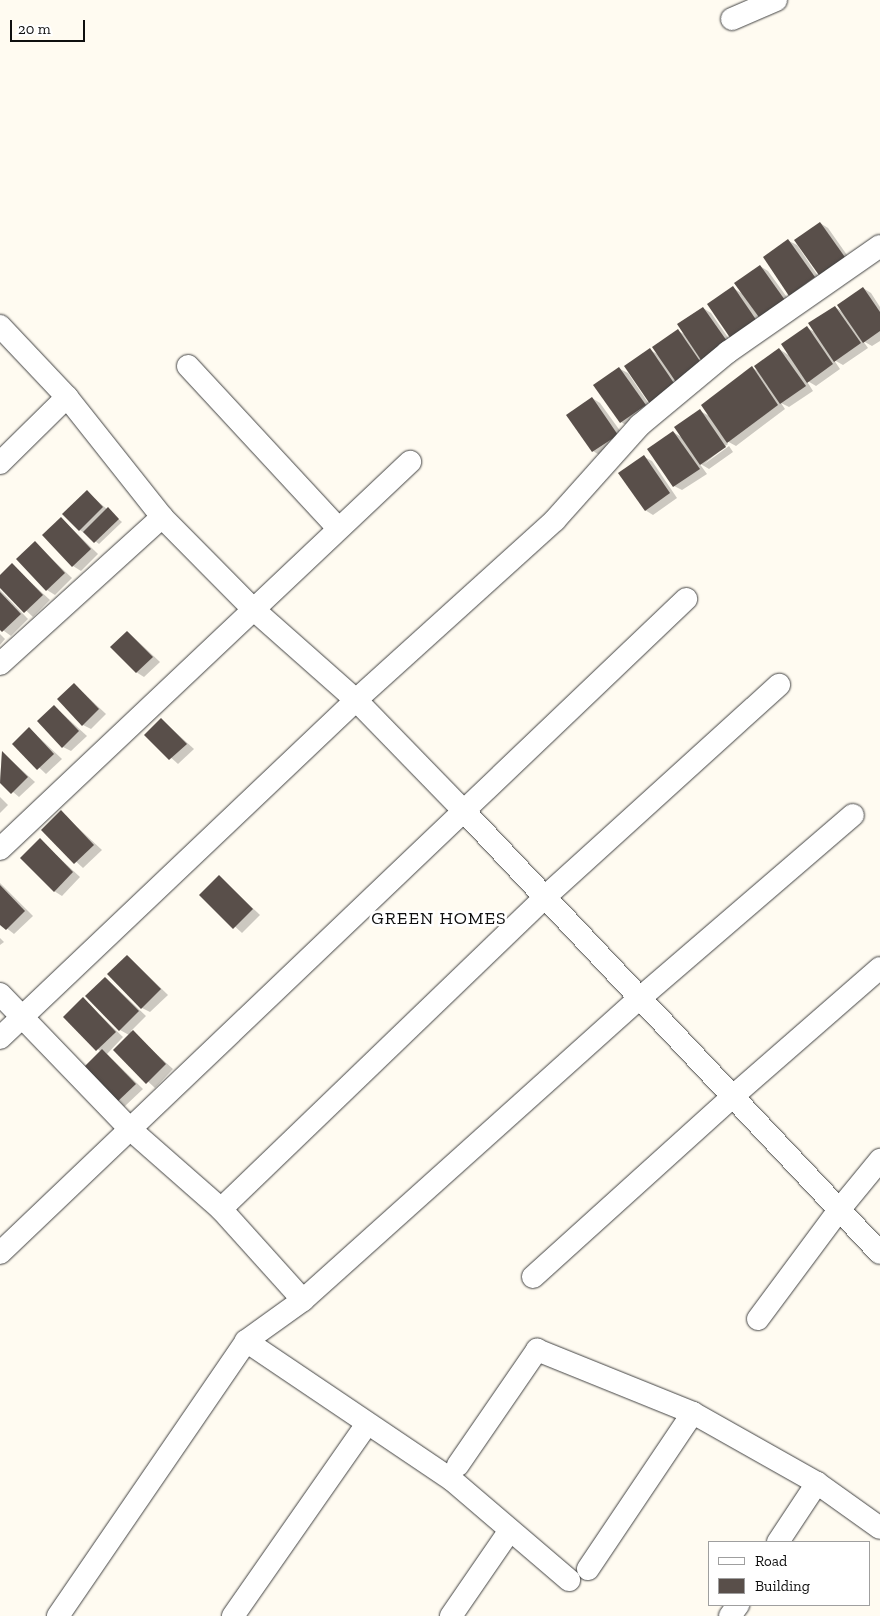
<!DOCTYPE html>
<style>
body{margin:0}
#map{position:relative;width:880px;height:1616px;overflow:hidden;background:#fffbf1;font-family:"Zilla Slab",serif}
div>[style]{position:absolute}
.shadow>*{inset:0;background:#0003}
.building>*{inset:0;background:#594f4a}
.roads{filter:drop-shadow(0 0 1px #424242) drop-shadow(0 0 1px #424242)}
.street>*{height:22px;margin:-11px;padding:0 11px;transform-origin:11px;border-radius:11px;background:#fff}
span{translate:-50% -50%;white-space:nowrap;text-align:center;line-height:1.15;-webkit-text-stroke:5px #fff;paint-order:stroke}
.neighbourhood-label{font-size:18px;color:#0f0f0f;letter-spacing:1px}
.legend{position:absolute;left:708px;top:1541px;width:162px;height:65px;box-sizing:border-box;background:#fff;border:1px solid #9f9f9f;margin:0;padding:6px 9px;list-style:none;font-size:15px;color:#0f0f0f}
.legend li{display:flex;align-items:center;gap:10px;height:25px}
.legend b{width:25px;border:1px solid #9f9f9f}
.scale{position:absolute;left:10px;top:20px;width:75px;height:22px;box-sizing:border-box;border:2px solid #0f0f0f;border-top:0;padding-left:6px;font-size:15px;line-height:18px;white-space:nowrap;color:#0f0f0f;-webkit-text-stroke:4px #fff;paint-order:stroke}
</style>
<div id="map">
<div class="shadow">
<i style="clip-path:polygon(820px 223px,828px 228px,854px 265px,796px 240px)"></i>
<i style="clip-path:polygon(789px 241px,797px 245px,822px 282px,797px 299px)"></i>
<i style="clip-path:polygon(760px 266px,768px 271px,794px 307px,742px 346px,733px 288px,743px 294px)"></i>
<i style="clip-path:polygon(863px 288px,871px 293px,880px 307px,880px 341px,872px 346px,863px 341px,868px 348px,843px 365px,834px 360px,840px 369px,816px 386px,806px 380px,813px 391px,789px 407px,781px 403px,785px 409px,736px 446px,725px 440px,728px 444px,703px 465px,729px 446px,733px 452px,709px 469px,699px 463px,707px 474px,682px 490px,674px 486px,673px 432px,683px 438px,700px 411px,711px 417px,752px 368px,760px 372px,779px 349px,790px 356px,807px 328px,817px 333px,835px 307px,843px 312px)"></i>
<i style="clip-path:polygon(703px 308px,711px 313px,736px 349px,659px 408px,650px 350px,659px 355px,678px 331px,686px 335px)"></i>
<i style="clip-path:polygon(620px 369px,628px 373px,653px 410px,629px 427px,621px 422px)"></i>
<i style="clip-path:polygon(592px 398px,600px 403px,626px 439px,601px 456px,593px 451px,568px 415px)"></i>
<i style="clip-path:polygon(644px 457px,652px 461px,677px 498px,653px 515px,645px 510px)"></i>
<i style="clip-path:polygon(87px 492px,122px 522px,99px 544px,80px 530px)"></i>
<i style="clip-path:polygon(61px 518px,98px 554px,81px 571px,73px 566px)"></i>
<i style="clip-path:polygon(35px 543px,72px 578px,55px 595px,47px 590px)"></i>
<i style="clip-path:polygon(12px 565px,50px 600px,33px 617px,0 586px,0 577px)"></i>
<i style="clip-path:polygon(0 590px,28px 619px,11px 636px,0 628px)"></i>
<i style="clip-path:polygon(128px 632px,160px 662px,144px 677px,136px 672px)"></i>
<i style="clip-path:polygon(0 634px,5px 639px,0 645px)"></i>
<i style="clip-path:polygon(74px 684px,106px 714px,91px 729px,83px 725px)"></i>
<i style="clip-path:polygon(54px 706px,87px 736px,71px 751px,63px 747px)"></i>
<i style="clip-path:polygon(161px 719px,194px 749px,178px 764px,146px 735px)"></i>
<i style="clip-path:polygon(30px 729px,62px 759px,46px 774px,14px 744px)"></i>
<i style="clip-path:polygon(2px 752px,35px 782px,19px 797px,0 781px)"></i>
<i style="clip-path:polygon(0 797px,8px 805px,0 813px)"></i>
<i style="clip-path:polygon(61px 812px,102px 850px,83px 868px,42px 830px)"></i>
<i style="clip-path:polygon(40px 840px,80px 877px,62px 896px,54px 891px)"></i>
<i style="clip-path:polygon(220px 877px,260px 915px,242px 933px,201px 895px)"></i>
<i style="clip-path:polygon(0 883px,33px 916px,14px 934px,0 923px)"></i>
<i style="clip-path:polygon(0 938px,4px 942px,0 945px)"></i>
<i style="clip-path:polygon(128px 956px,168px 995px,150px 1012px,142px 1008px)"></i>
<i style="clip-path:polygon(106px 978px,146px 1016px,131px 1031px,173px 1069px,155px 1088px,114px 1050px,129px 1035px,120px 1030px)"></i>
<i style="clip-path:polygon(83px 999px,123px 1037px,107px 1054px,143px 1089px,124px 1107px,84px 1069px,101px 1052px,64px 1017px)"></i>
</div>
<div class="building">
<i style="clip-path:polygon(820px 222px,847px 260px,821px 278px,794px 240px)"></i>
<i style="clip-path:polygon(788px 239px,815px 277px,789px 296px,763px 257px)"></i>
<i style="clip-path:polygon(760px 265px,787px 303px,761px 320px,734px 283px)"></i>
<i style="clip-path:polygon(733px 286px,759px 324px,733px 342px,707px 304px)"></i>
<i style="clip-path:polygon(863px 287px,880px 312px,880px 331px,863px 343px,837px 305px)"></i>
<i style="clip-path:polygon(835px 306px,861px 343px,834px 362px,808px 323px)"></i>
<i style="clip-path:polygon(703px 307px,729px 344px,703px 363px,677px 324px)"></i>
<i style="clip-path:polygon(807px 326px,833px 364px,807px 383px,781px 344px)"></i>
<i style="clip-path:polygon(678px 329px,704px 367px,678px 385px,652px 347px)"></i>
<i style="clip-path:polygon(650px 348px,676px 386px,650px 404px,624px 366px)"></i>
<i style="clip-path:polygon(779px 348px,806px 386px,780px 404px,754px 366px)"></i>
<i style="clip-path:polygon(752px 366px,778px 405px,727px 443px,701px 405px)"></i>
<i style="clip-path:polygon(619px 367px,646px 405px,620px 423px,593px 385px)"></i>
<i style="clip-path:polygon(592px 397px,618px 435px,592px 452px,566px 415px)"></i>
<i style="clip-path:polygon(700px 409px,726px 447px,700px 465px,674px 427px)"></i>
<i style="clip-path:polygon(673px 431px,700px 469px,673px 487px,647px 449px)"></i>
<i style="clip-path:polygon(644px 455px,670px 493px,645px 511px,618px 473px)"></i>
<i style="clip-path:polygon(87px 490px,103px 507px,79px 531px,62px 514px)"></i>
<i style="clip-path:polygon(108px 507px,119px 519px,94px 543px,83px 532px)"></i>
<i style="clip-path:polygon(61px 517px,91px 549px,72px 567px,42px 535px)"></i>
<i style="clip-path:polygon(35px 541px,65px 573px,46px 591px,16px 559px)"></i>
<i style="clip-path:polygon(12px 563px,43px 595px,24px 613px,0 588px,0 575px)"></i>
<i style="clip-path:polygon(0 592px,21px 614px,2px 632px,0 630px)"></i>
<i style="clip-path:polygon(127px 631px,153px 657px,136px 673px,110px 647px)"></i>
<i style="clip-path:polygon(74px 683px,99px 709px,82px 726px,57px 699px)"></i>
<i style="clip-path:polygon(54px 705px,79px 731px,62px 748px,37px 721px)"></i>
<i style="clip-path:polygon(161px 718px,187px 744px,169px 760px,144px 735px)"></i>
<i style="clip-path:polygon(29px 727px,54px 754px,37px 770px,12px 744px)"></i>
<i style="clip-path:polygon(2px 751px,28px 777px,11px 794px,0 783px)"></i>
<i style="clip-path:polygon(61px 810px,94px 845px,74px 864px,41px 830px)"></i>
<i style="clip-path:polygon(40px 838px,73px 872px,54px 892px,20px 858px)"></i>
<i style="clip-path:polygon(219px 875px,253px 909px,233px 929px,199px 895px)"></i>
<i style="clip-path:polygon(0 885px,25px 911px,6px 930px,0 925px)"></i>
<i style="clip-path:polygon(127px 955px,161px 989px,141px 1009px,107px 974px)"></i>
<i style="clip-path:polygon(105px 977px,139px 1011px,119px 1031px,85px 996px)"></i>
<i style="clip-path:polygon(83px 997px,116px 1032px,96px 1051px,63px 1017px)"></i>
<i style="clip-path:polygon(133px 1030px,166px 1064px,146px 1084px,113px 1050px)"></i>
<i style="clip-path:polygon(102px 1049px,136px 1084px,116px 1103px,82px 1069px)"></i>
</div>
<div class="roads">
<div class="street">
<i style="left:732px;top:19px;width:48px;rotate:-23.4deg"></i>
<i style="left:0;top:326px;width:98px;rotate:46.7deg"></i>
<i style="left:67px;top:397px;width:153px;rotate:51.6deg"></i>
<i style="left:162px;top:517px;width:128px;rotate:45.3deg"></i>
<i style="left:252px;top:608px;width:139px;rotate:41.5deg"></i>
<i style="left:356px;top:700px;width:153px;rotate:45.8deg"></i>
<i style="left:463px;top:810px;width:608px;rotate:46.73deg"></i>
<i style="left:188px;top:366px;width:219px;rotate:47.2deg"></i>
<i style="left:0;top:463px;width:94px;rotate:-44.6deg"></i>
<i style="left:0;top:664px;width:219px;rotate:-42.2deg"></i>
<i style="left:0;top:849px;width:564px;rotate:-43.35deg"></i>
<i style="left:0;top:994px;width:187px;rotate:46.1deg"></i>
<i style="left:130px;top:1129px;width:121px;rotate:41.3deg"></i>
<i style="left:221px;top:1209px;width:122px;rotate:48deg"></i>
<i style="left:0;top:1038px;width:491px;rotate:-43.5deg"></i>
<i style="left:356px;top:700px;width:268px;rotate:-42.1deg"></i>
<i style="left:555px;top:520px;width:127px;rotate:-48.2deg"></i>
<i style="left:640px;top:425px;width:114px;rotate:-39.7deg"></i>
<i style="left:728px;top:352px;width:185px;rotate:-34.9deg"></i>
<i style="left:221px;top:1209px;width:450px;rotate:-43.9deg"></i>
<i style="left:545px;top:897px;width:316px;rotate:-42.2deg"></i>
<i style="left:0;top:1253px;width:948px;rotate:-43.63deg"></i>
<i style="left:533px;top:1277px;width:268px;rotate:-42.1deg"></i>
<i style="left:732px;top:1097px;width:196px;rotate:-41.1deg"></i>
<i style="left:758px;top:1319px;width:136px;rotate:-53.4deg"></i>
<i style="left:839px;top:1210px;width:65px;rotate:-50.6deg"></i>
<i style="left:246px;top:1341px;width:249px;rotate:34deg"></i>
<i style="left:452px;top:1480px;width:154px;rotate:40.5deg"></i>
<i style="left:458px;top:1465px;width:140px;rotate:-55.5deg"></i>
<i style="left:537px;top:1350px;width:168px;rotate:22deg"></i>
<i style="left:693px;top:1413px;width:142px;rotate:29.4deg"></i>
<i style="left:817px;top:1483px;width:77px;rotate:35.5deg"></i>
<i style="left:778px;top:1542px;width:71px;rotate:-56.5deg"></i>
<i style="left:588px;top:1569px;width:188px;rotate:-56.1deg"></i>
<i style="left:58px;top:1616px;width:333px;rotate:-55.6deg"></i>
<i style="left:246px;top:1341px;width:70px;rotate:-35.7deg"></i>
<i style="left:303px;top:1300px;width:451px;rotate:-41.9deg"></i>
<i style="left:639px;top:999px;width:282px;rotate:-40.7deg"></i>
<i style="left:233px;top:1616px;width:234px;rotate:-55.1deg"></i>
<i style="left:451px;top:1616px;width:104px;rotate:-55.5deg"></i>
<i style="left:730px;top:1616px;width:14px;rotate:-54deg"></i>
</div>
</div>
<div class="neighbourhood-label">
<span style="left:439px;top:918px">GREEN HOMES</span>
</div>
<ul class="legend">
<li><b style="height:6px;background:#fff"></b>Road</li>
<li><b style="height:14px;background:#594f4a"></b>Building</li>
</ul>
<div class="scale">20 m</div>
</div>
